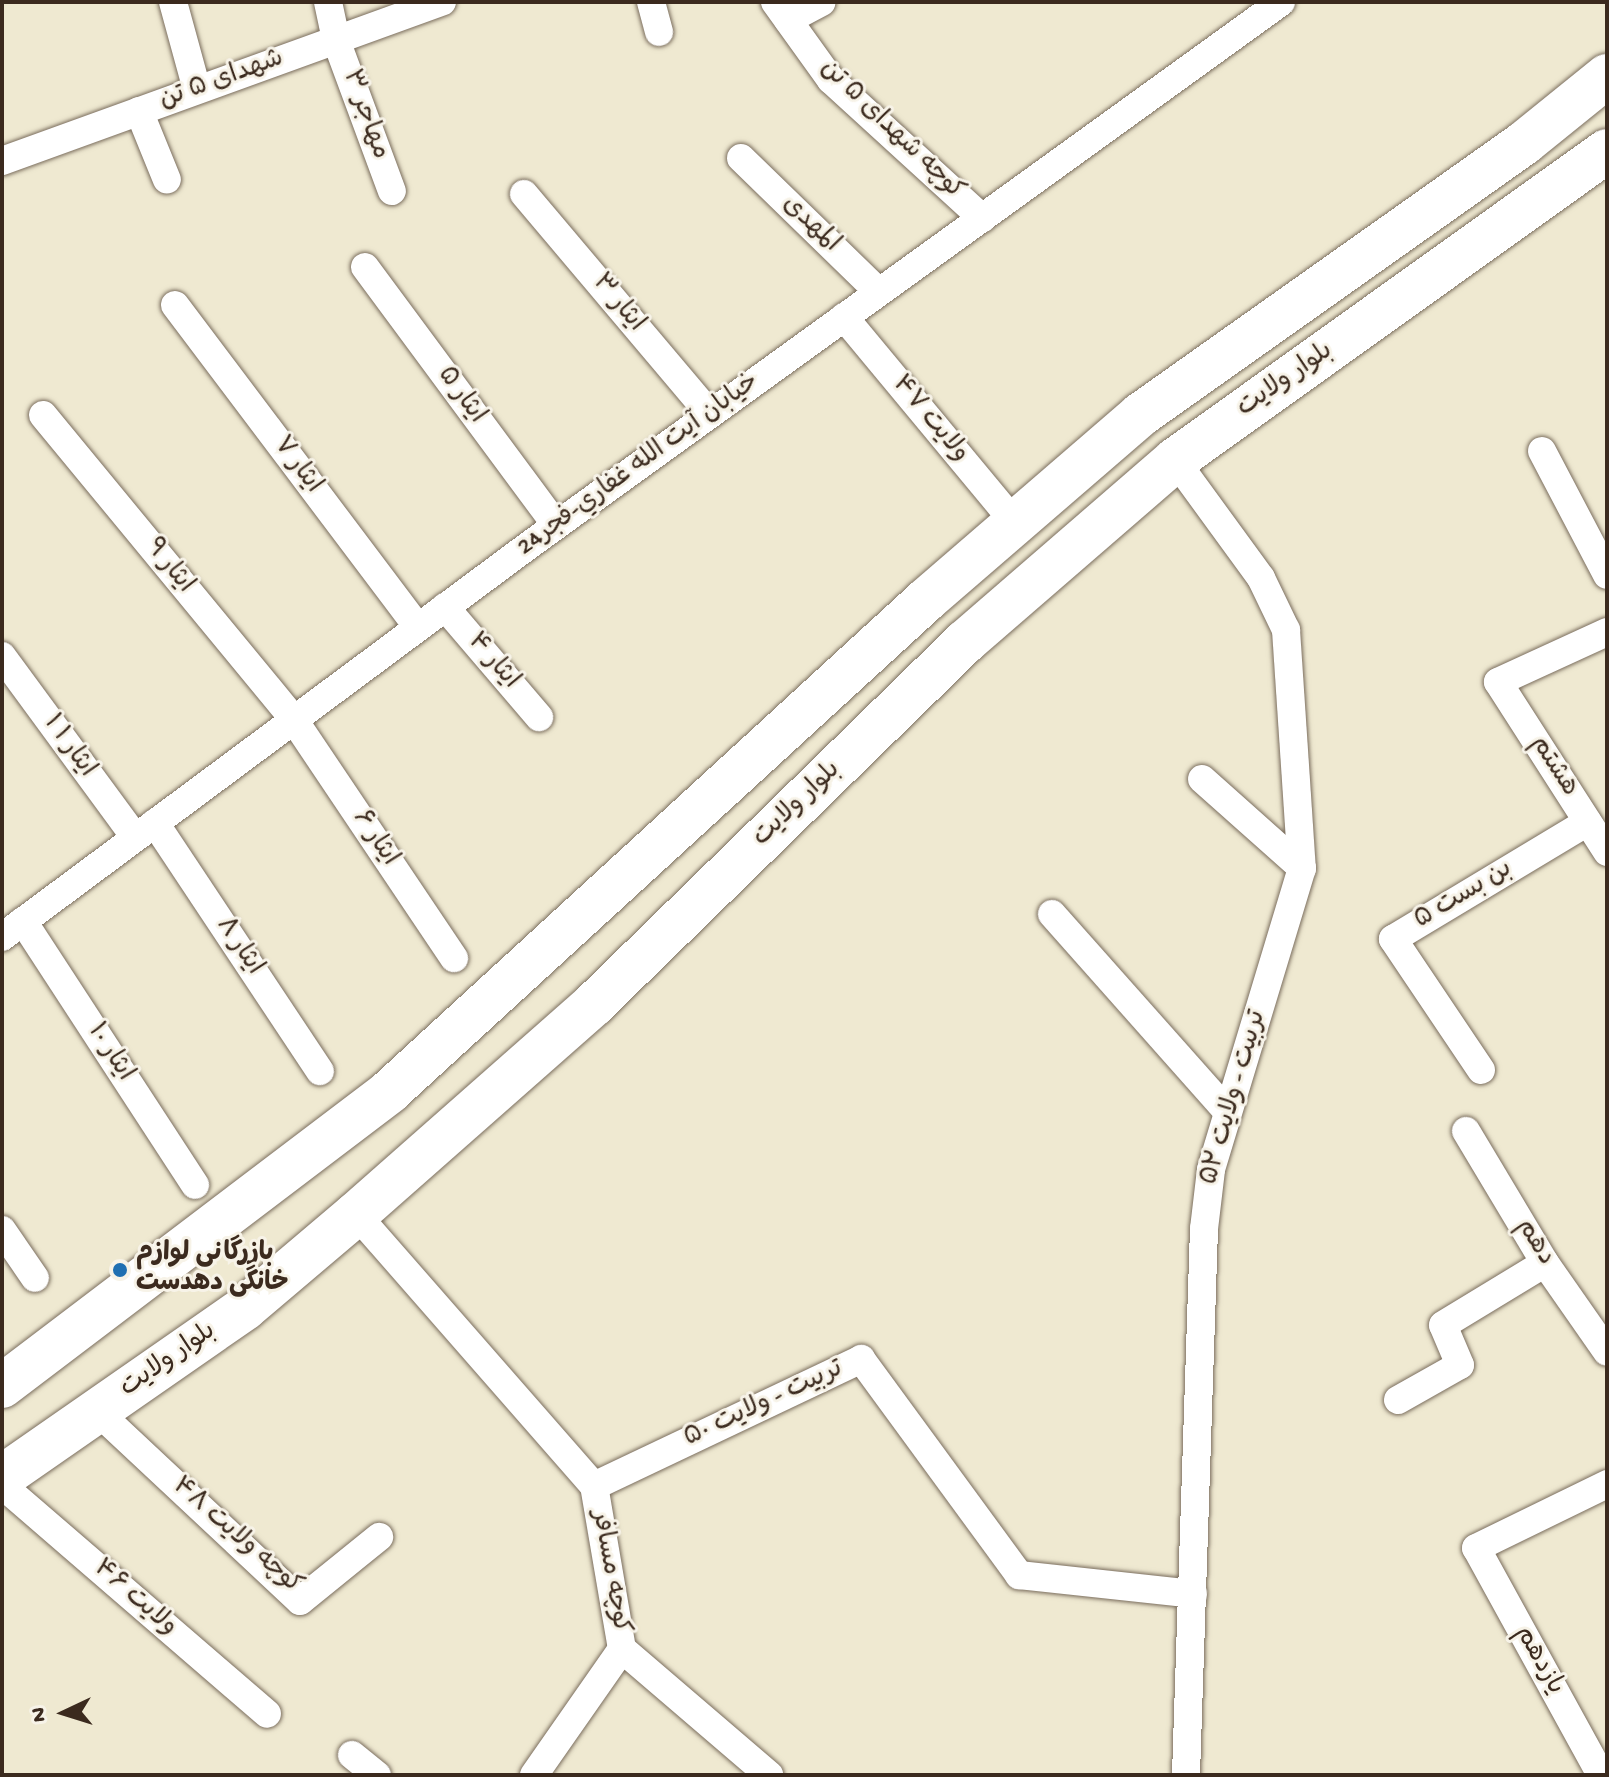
<!DOCTYPE html>
<meta charset="utf-8">
<style>
body{margin:0}
#map{position:relative;width:1609px;height:1777px;overflow:hidden;background:#efe9d1;font-family:"Gochi Hand","Playpen Sans Arabic",sans-serif}
div>[style]{position:absolute}
.roads{filter:drop-shadow(0 0 2px #7a6d5d) drop-shadow(0 0 2px #7a6d5d)}
.street>*{height:28px;margin:-14px;padding:0 14px;transform-origin:14px;border-radius:14px;background:#fff}
.primary>*{height:44px;margin:-22px;padding:0 22px;transform-origin:22px;border-radius:22px;background:#fff}
.dots>*{width:22px;height:22px;translate:-50% -50%;box-sizing:border-box;border:4px solid #f7f3e8;border-radius:50%}
span{translate:-50% -50%;white-space:nowrap;text-align:center;line-height:1.15;-webkit-text-stroke:6px #f7f3e8;paint-order:stroke}
.street-label{font-size:26px;color:#3b2a1e}
.poi-label{font-size:26px;color:#3b2a1e;font-weight:700}
.left{translate:0 -50%;text-align:left}
.frame{position:absolute;inset:0;border:4px solid #3b2a1e;pointer-events:none}
.north{position:absolute;left:24px;top:1673px;width:80px;height:80px;-webkit-text-stroke:6px #f7f3e8;paint-order:stroke;rotate:266deg;font-size:22px;font-weight:700;line-height:32px;text-align:center;color:#3b2a1e}
.north::after{content:'';display:block;margin:auto;width:28px;height:36px;background:#3b2a1e;clip-path:polygon(50% 0,100% 100%,50% 72%,0 100%)}
</style>
<div id="map">
<div class="roads">
<div class="street">
<i style="left:173px;top:2px;width:91px;rotate:74.7deg"></i>
<i style="left:328px;top:2px;width:39px;rotate:78deg"></i>
<i style="left:336px;top:40px;width:161px;rotate:69.7deg"></i>
<i style="left:651px;top:2px;width:31px;rotate:75deg"></i>
<i style="left:775px;top:2px;width:96px;rotate:54.3deg"></i>
<i style="left:831px;top:80px;width:205px;rotate:42.4deg"></i>
<i style="left:788px;top:20px;width:38px;rotate:-28deg"></i>
<i style="left:139px;top:111px;width:74px;rotate:67.9deg"></i>
<i style="left:741px;top:158px;width:192px;rotate:44.2deg"></i>
<i style="left:2px;top:161px;width:468px;rotate:-19.9deg"></i>
<i style="left:524px;top:194px;width:288px;rotate:49.8deg"></i>
<i style="left:365px;top:267px;width:321px;rotate:53.5deg"></i>
<i style="left:175px;top:305px;width:403px;rotate:53deg"></i>
<i style="left:844px;top:317px;width:268px;rotate:50.3deg"></i>
<i style="left:43px;top:415px;width:395px;rotate:50.5deg"></i>
<i style="left:294px;top:720px;width:287px;rotate:56.1deg"></i>
<i style="left:1542px;top:451px;width:140px;rotate:62.3deg"></i>
<i style="left:1175px;top:460px;width:146px;rotate:53.9deg"></i>
<i style="left:1261px;top:578px;width:58px;rotate:64.3deg"></i>
<i style="left:1286px;top:630px;width:239px;rotate:86.2deg"></i>
<i style="left:1302px;top:868px;width:315px;rotate:106.8deg"></i>
<i style="left:1211px;top:1170px;width:59px;rotate:96.8deg"></i>
<i style="left:1204px;top:1229px;width:546px;rotate:91.89deg"></i>
<i style="left:445px;top:607px;width:145px;rotate:49.5deg"></i>
<i style="left:1607px;top:632px;width:120px;rotate:155.4deg"></i>
<i style="left:1498px;top:682px;width:202px;rotate:57.3deg"></i>
<i style="left:2px;top:656px;width:225px;rotate:53.7deg"></i>
<i style="left:1202px;top:779px;width:134px;rotate:41.7deg"></i>
<i style="left:155px;top:823px;width:298px;rotate:56.4deg"></i>
<i style="left:1052px;top:914px;width:264px;rotate:48.4deg"></i>
<i style="left:23px;top:921px;width:315px;rotate:56.9deg"></i>
<i style="left:2px;top:937px;width:660px;rotate:-36.63deg"></i>
<i style="left:532px;top:543px;width:924px;rotate:-35.84deg"></i>
<i style="left:1481px;top:1070px;width:158px;rotate:-123.9deg"></i>
<i style="left:1393px;top:939px;width:227px;rotate:-31deg"></i>
<i style="left:1466px;top:1131px;width:154px;rotate:59.1deg"></i>
<i style="left:1545px;top:1263px;width:108px;rotate:55.1deg"></i>
<i style="left:356px;top:1214px;width:361px;rotate:48.8deg"></i>
<i style="left:594px;top:1486px;width:296px;rotate:-25.4deg"></i>
<i style="left:861px;top:1359px;width:268px;rotate:53.8deg"></i>
<i style="left:1019px;top:1575px;width:175px;rotate:6.2deg"></i>
<i style="left:2px;top:1230px;width:58px;rotate:55.5deg"></i>
<i style="left:1398px;top:1400px;width:71px;rotate:-29.4deg"></i>
<i style="left:1460px;top:1365px;width:43px;rotate:-113deg"></i>
<i style="left:1443px;top:1325px;width:119px;rotate:-31.3deg"></i>
<i style="left:97px;top:1411px;width:278px;rotate:43.1deg"></i>
<i style="left:300px;top:1601px;width:102px;rotate:-39deg"></i>
<i style="left:2px;top:1485px;width:350px;rotate:40.8deg"></i>
<i style="left:622px;top:1649px;width:194px;rotate:40.6deg"></i>
<i style="left:352px;top:1755px;width:32px;rotate:39deg"></i>
<i style="left:534px;top:1775px;width:154px;rotate:-55.1deg"></i>
<i style="left:622px;top:1649px;width:165px;rotate:-99.7deg"></i>
<i style="left:1601px;top:1775px;width:259px;rotate:-118.8deg"></i>
<i style="left:1476px;top:1548px;width:146px;rotate:-26deg"></i>
</div>
<div class="primary">
<i style="left:2px;top:1386px;width:487px;rotate:-37.2deg"></i>
<i style="left:390px;top:1091px;width:727px;rotate:-42.49deg"></i>
<i style="left:926px;top:600px;width:283px;rotate:-40.8deg"></i>
<i style="left:1140px;top:415px;width:471px;rotate:-35.3deg"></i>
<i style="left:1524px;top:143px;width:107px;rotate:-38.9deg"></i>
<i style="left:2px;top:1477px;width:296px;rotate:-34.8deg"></i>
<i style="left:245px;top:1308px;width:145px;rotate:-40.3deg"></i>
<i style="left:356px;top:1214px;width:317px;rotate:-41.4deg"></i>
<i style="left:594px;top:1004px;width:518px;rotate:-44.3deg"></i>
<i style="left:965px;top:642px;width:278px;rotate:-40.9deg"></i>
<i style="left:1175px;top:460px;width:531px;rotate:-35.58deg"></i>
</div>
</div>
<div class="dots">
<i style="left:120px;top:1270px;background:#1f6fb2"></i>
</div>
<div class="street-label">
<span style="left:222px;top:81px;rotate:-20deg">شهدای ۵ تن</span>
<span style="left:364px;top:115px;rotate:70deg">مهاجر ۳</span>
<span style="left:891px;top:131px;rotate:44deg">کوچه شهدای ۵ تن</span>
<span style="left:810px;top:225px;rotate:44deg">المهدی</span>
<span style="left:617px;top:304px;rotate:50deg">ایثار ۳</span>
<span style="left:1286px;top:381px;rotate:-35deg">بلوار ولایت</span>
<span style="left:460px;top:396px;rotate:54deg">ایثار ۵</span>
<span style="left:929px;top:420px;rotate:50deg">ولایت ۴۷</span>
<span style="left:296px;top:466px;rotate:53deg">ایثار ۷</span>
<span style="left:639px;top:466px;rotate:-36deg">خيابان آيت الله غفاري-فجر24</span>
<span style="left:168px;top:567px;rotate:51deg">ایثار ۹</span>
<span style="left:492px;top:662px;rotate:49deg">ایثار ۴</span>
<span style="left:68px;top:747px;rotate:54deg">ایثار ۱ ۱</span>
<span style="left:1553px;top:767px;rotate:57deg">هشتم</span>
<span style="left:798px;top:805px;rotate:-44deg">بلوار ولایت</span>
<span style="left:374px;top:839px;rotate:56deg">ایثار ۶</span>
<span style="left:1464px;top:896px;rotate:-31deg">بن بست ۵</span>
<span style="left:238px;top:947px;rotate:56deg">ایثار ۸</span>
<span style="left:109px;top:1053px;rotate:57deg">ایثار ۱۰</span>
<span style="left:1235px;top:1098px;rotate:-74deg">تربیت - ولایت ۵۲</span>
<span style="left:1534px;top:1243px;rotate:58deg">دهم</span>
<span style="left:169px;top:1361px;rotate:-35deg">بلوار ولایت</span>
<span style="left:764px;top:1405px;rotate:-25deg">تربیت - ولایت ۵۰</span>
<span style="left:236px;top:1537px;rotate:41deg">کوچه ولایت ۴۸</span>
<span style="left:609px;top:1572px;rotate:80deg">کوچه مسافر</span>
<span style="left:134px;top:1599px;rotate:41deg">ولایت ۴۶</span>
<span style="left:1538px;top:1661px;rotate:61deg">یازدهم</span>
</div>
<div class="poi-label">
<span class="left" style="left:136px;top:1270px">بازرگانی لوازم<br>خانگی دهدست</span>
</div>
<div class="frame"></div>
<div class="north">N</div>
</div>
